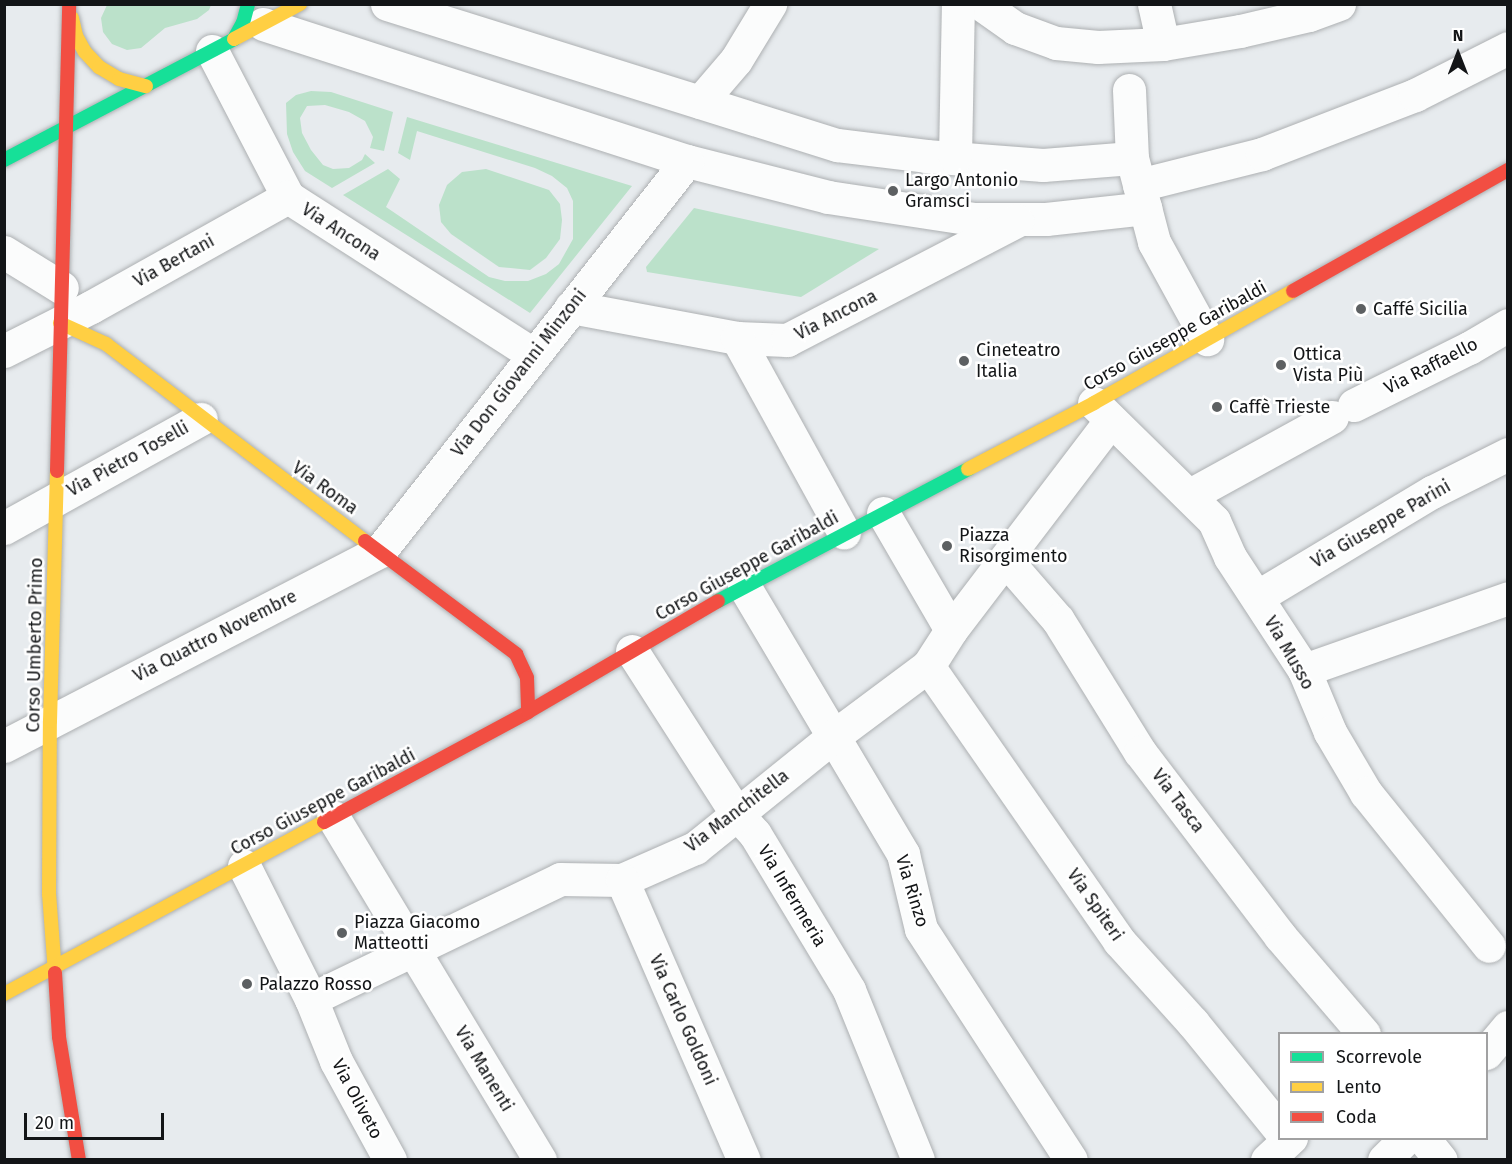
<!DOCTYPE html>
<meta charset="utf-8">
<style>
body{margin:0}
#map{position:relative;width:1512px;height:1164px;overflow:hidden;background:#e7ebee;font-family:"Fira Sans",sans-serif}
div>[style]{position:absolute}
.green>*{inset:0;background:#bbe1ca}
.roads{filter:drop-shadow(0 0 2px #adb0b2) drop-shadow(0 0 2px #adb0b2)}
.street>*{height:33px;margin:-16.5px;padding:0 16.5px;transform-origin:16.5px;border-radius:16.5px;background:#fbfcfc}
.fast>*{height:14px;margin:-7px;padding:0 7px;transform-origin:7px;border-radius:7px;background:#16e098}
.slow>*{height:14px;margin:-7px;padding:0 7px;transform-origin:7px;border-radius:7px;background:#ffcf43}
.jam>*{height:14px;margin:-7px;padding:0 7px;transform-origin:7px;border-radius:7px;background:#f24e42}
.dots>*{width:16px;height:16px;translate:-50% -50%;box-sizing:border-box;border:3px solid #fff;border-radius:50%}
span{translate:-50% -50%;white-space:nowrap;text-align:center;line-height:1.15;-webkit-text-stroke:5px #fff;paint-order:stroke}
.poi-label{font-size:18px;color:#131517}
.left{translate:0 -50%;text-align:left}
.street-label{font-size:18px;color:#131517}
.frame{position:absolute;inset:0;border:6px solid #131517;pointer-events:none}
.legend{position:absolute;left:1278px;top:1032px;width:210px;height:108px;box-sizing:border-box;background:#fff;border:2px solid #a1a1a2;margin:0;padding:8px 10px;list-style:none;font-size:18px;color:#131517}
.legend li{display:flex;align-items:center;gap:12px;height:30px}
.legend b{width:30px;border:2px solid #a1a1a2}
.north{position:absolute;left:1428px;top:24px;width:60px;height:60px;-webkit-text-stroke:4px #fff;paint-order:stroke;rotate:0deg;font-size:16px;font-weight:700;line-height:24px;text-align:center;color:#131517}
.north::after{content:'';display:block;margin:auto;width:21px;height:27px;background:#131517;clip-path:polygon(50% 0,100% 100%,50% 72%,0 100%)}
.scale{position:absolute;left:24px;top:1113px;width:140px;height:27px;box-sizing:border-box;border:3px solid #131517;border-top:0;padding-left:8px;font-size:18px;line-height:21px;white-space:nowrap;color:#131517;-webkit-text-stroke:4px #fff;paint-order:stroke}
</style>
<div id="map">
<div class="green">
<i style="clip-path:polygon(107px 5px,107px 4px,211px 5px,209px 10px,197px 19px,165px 28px,141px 48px,127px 50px,112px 44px,103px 32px,101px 18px)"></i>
<i style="clip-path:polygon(311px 91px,331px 92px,393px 112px,384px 151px,370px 148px,373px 137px,365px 121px,349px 112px,325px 105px,307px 106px,300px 118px,302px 133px,311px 150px,323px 165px,333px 169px,349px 168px,362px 160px,365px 154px,375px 163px,332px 188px,305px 171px,293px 152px,287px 134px,286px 103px,296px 95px)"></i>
<i style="clip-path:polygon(407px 117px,632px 186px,530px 313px,343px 195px,388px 169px,400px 179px,386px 207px,489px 277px,505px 281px,528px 281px,546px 274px,559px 264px,573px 239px,573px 201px,567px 188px,552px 176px,535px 168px,417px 131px,410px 160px,398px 153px)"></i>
<i style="clip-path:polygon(486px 169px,549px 190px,560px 204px,562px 220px,560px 239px,546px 258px,530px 270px,499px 267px,451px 234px,441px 222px,439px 205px,447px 185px,462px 172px)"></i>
<i style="clip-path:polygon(694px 208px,879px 249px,801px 297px,647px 272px,646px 267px)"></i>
</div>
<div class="roads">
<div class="street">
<i style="left:387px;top:4px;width:472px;rotate:17.4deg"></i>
<i style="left:837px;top:145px;width:90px;rotate:7deg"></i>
<i style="left:926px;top:156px;width:117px;rotate:4.4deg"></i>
<i style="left:1043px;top:165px;width:89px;rotate:-4.5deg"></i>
<i style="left:981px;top:4px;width:42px;rotate:35.2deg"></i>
<i style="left:1015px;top:28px;width:44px;rotate:20.1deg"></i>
<i style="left:1056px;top:43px;width:42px;rotate:5.4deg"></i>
<i style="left:1098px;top:47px;width:65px;rotate:-2.6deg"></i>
<i style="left:1163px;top:44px;width:78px;rotate:-9.6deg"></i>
<i style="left:1240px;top:31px;width:71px;rotate:-13.1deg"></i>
<i style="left:1309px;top:15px;width:32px;rotate:-20deg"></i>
<i style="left:1154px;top:4px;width:41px;rotate:77.3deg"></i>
<i style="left:263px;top:24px;width:446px;rotate:17.9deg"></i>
<i style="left:687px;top:161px;width:146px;rotate:14.3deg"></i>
<i style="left:828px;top:197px;width:148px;rotate:8.6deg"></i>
<i style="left:974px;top:219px;width:72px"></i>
<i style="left:1046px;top:219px;width:100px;rotate:-6.3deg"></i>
<i style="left:212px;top:51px;width:165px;rotate:62.5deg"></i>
<i style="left:288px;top:197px;width:291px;rotate:32.7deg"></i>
<i style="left:1129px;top:90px;width:68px;rotate:87.5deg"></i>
<i style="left:1132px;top:158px;width:87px;rotate:75.3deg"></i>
<i style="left:1154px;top:242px;width:111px;rotate:61.3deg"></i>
<i style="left:700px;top:102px;width:55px;rotate:-49.4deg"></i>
<i style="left:736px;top:60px;width:66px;rotate:-58.7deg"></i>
<i style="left:955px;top:157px;width:153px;rotate:-88.9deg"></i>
<i style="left:1139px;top:185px;width:127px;rotate:-14.1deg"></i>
<i style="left:1262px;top:154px;width:164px;rotate:-21.1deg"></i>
<i style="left:1415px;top:95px;width:104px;rotate:-26.8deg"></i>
<i style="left:4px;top:252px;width:68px;rotate:31.8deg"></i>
<i style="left:571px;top:307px;width:169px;rotate:10.6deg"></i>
<i style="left:737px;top:338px;width:50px;rotate:2.3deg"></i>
<i style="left:787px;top:340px;width:259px;rotate:-27.4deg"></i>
<i style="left:737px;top:338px;width:222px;rotate:61.2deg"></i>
<i style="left:4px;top:351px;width:97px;rotate:-26.8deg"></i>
<i style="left:91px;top:307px;width:226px;rotate:-29.2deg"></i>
<i style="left:1094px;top:403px;width:168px;rotate:44.5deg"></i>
<i style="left:1214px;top:521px;width:39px;rotate:66deg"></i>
<i style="left:1230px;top:557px;width:135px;rotate:56.8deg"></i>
<i style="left:1304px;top:670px;width:67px;rotate:67.2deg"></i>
<i style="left:1330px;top:732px;width:71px;rotate:59.5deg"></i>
<i style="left:1366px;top:793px;width:196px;rotate:51.2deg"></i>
<i style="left:1354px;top:405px;width:128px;rotate:-26.4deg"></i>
<i style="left:1469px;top:348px;width:45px;rotate:-30.5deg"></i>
<i style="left:1190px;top:495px;width:162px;rotate:-28.8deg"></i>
<i style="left:883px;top:513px;width:135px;rotate:59.8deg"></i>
<i style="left:951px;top:630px;width:263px;rotate:-52.7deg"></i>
<i style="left:4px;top:528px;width:225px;rotate:-29deg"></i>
<i style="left:1006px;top:560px;width:79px;rotate:49.1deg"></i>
<i style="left:1058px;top:620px;width:155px;rotate:58.2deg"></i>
<i style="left:1140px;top:752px;width:231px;rotate:52.7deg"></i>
<i style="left:1280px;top:936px;width:129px;rotate:49.4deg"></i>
<i style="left:744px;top:586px;width:312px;rotate:59.3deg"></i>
<i style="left:903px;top:854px;width:77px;rotate:76.5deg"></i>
<i style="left:921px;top:929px;width:275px;rotate:57deg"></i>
<i style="left:1257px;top:597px;width:204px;rotate:-31deg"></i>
<i style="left:1432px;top:492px;width:85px;rotate:-26.6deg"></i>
<i style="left:632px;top:651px;width:193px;rotate:57.3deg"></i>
<i style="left:736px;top:813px;width:28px;rotate:48deg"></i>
<i style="left:755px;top:834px;width:182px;rotate:58.9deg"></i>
<i style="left:849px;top:990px;width:183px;rotate:67.9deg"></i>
<i style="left:928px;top:666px;width:335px;rotate:55.2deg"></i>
<i style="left:1119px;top:941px;width:110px;rotate:47.9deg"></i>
<i style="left:1193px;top:1023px;width:138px;rotate:50.9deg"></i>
<i style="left:1304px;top:670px;width:216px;rotate:-19.4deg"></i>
<i style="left:4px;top:746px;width:424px;rotate:-27.4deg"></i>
<i style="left:380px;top:551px;width:496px;rotate:-51.8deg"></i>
<i style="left:333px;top:817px;width:401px;rotate:58.9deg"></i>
<i style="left:244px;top:866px;width:149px;rotate:63.3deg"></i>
<i style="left:311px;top:999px;width:276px;rotate:-25.7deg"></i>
<i style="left:560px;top:879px;width:62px;rotate:0.9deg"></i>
<i style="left:622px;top:880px;width:80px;rotate:-23.7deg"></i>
<i style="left:695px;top:848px;width:179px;rotate:-38.9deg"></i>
<i style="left:834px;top:736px;width:117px;rotate:-36.7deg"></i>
<i style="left:928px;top:666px;width:43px;rotate:-57.4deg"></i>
<i style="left:622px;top:880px;width:305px;rotate:66.5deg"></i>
<i style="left:311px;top:999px;width:67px;rotate:68deg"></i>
<i style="left:336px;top:1061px;width:113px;rotate:61.4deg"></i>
<i style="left:1486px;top:1053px;width:34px;rotate:-50deg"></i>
<i style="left:1423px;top:1138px;width:28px;rotate:51deg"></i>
<i style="left:1267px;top:1160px;width:33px;rotate:-43deg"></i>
<i style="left:1384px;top:1160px;width:31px;rotate:-45deg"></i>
</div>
<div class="fast">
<i style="left:4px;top:160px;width:260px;rotate:-27.7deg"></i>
<i style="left:234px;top:39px;width:18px;rotate:-61deg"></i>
<i style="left:243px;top:23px;width:20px;rotate:-75deg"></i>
<i style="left:718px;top:601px;width:283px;rotate:-27.8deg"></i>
</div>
<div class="slow">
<i style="left:72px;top:18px;width:18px;rotate:77deg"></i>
<i style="left:76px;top:36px;width:18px;rotate:61deg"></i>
<i style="left:85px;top:52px;width:21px;rotate:47deg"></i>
<i style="left:99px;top:67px;width:23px;rotate:31deg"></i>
<i style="left:119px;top:79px;width:28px;rotate:15deg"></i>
<i style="left:234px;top:39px;width:75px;rotate:-27.9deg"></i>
<i style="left:60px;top:323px;width:51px;rotate:24.5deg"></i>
<i style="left:106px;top:344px;width:325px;rotate:37.3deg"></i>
<i style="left:968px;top:469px;width:142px;rotate:-27.6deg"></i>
<i style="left:1094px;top:403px;width:228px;rotate:-29.4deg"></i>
<i style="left:55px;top:973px;width:79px;rotate:-94.3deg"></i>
<i style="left:49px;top:894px;width:173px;rotate:-89.7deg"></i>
<i style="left:50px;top:721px;width:250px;rotate:-88.4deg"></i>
<i style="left:4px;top:994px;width:363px;rotate:-28.3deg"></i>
</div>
<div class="jam">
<i style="left:1293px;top:291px;width:247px;rotate:-29.4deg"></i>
<i style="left:57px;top:471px;width:467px;rotate:-88.5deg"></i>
<i style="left:365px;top:541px;width:189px;rotate:36.8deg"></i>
<i style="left:516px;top:654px;width:26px;rotate:65deg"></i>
<i style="left:527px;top:678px;width:34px;rotate:88deg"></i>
<i style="left:324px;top:822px;width:232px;rotate:-28.3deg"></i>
<i style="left:528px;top:712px;width:220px;rotate:-30.3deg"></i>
<i style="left:55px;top:973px;width:64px;rotate:86.4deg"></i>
<i style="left:59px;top:1037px;width:125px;rotate:80.8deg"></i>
</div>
</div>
<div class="dots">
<i style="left:893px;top:191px;background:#5d6062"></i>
<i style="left:1361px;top:309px;background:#5d6062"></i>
<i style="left:964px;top:361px;background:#5d6062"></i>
<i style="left:1281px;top:365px;background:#5d6062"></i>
<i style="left:1217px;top:407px;background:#5d6062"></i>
<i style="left:947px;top:546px;background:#5d6062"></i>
<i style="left:342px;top:933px;background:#5d6062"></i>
<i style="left:247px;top:984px;background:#5d6062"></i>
</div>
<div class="poi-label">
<span class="left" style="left:905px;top:191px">Largo Antonio<br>Gramsci</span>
<span class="left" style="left:1373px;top:309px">Caffé Sicilia</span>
<span class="left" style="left:976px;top:361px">Cineteatro<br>Italia</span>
<span class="left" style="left:1293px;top:365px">Ottica<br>Vista Più</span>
<span class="left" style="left:1229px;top:407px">Caffè Trieste</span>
<span class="left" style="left:959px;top:546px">Piazza<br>Risorgimento</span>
<span class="left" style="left:354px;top:933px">Piazza Giacomo<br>Matteotti</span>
<span class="left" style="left:259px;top:984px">Palazzo Rosso</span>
</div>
<div class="street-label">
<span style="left:341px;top:232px;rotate:33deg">Via Ancona</span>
<span style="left:174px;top:261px;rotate:-29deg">Via Bertani</span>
<span style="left:836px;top:315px;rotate:-27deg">Via Ancona</span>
<span style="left:1175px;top:336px;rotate:-29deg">Corso Giuseppe Garibaldi</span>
<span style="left:1431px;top:366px;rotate:-27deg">Via Raffaello</span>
<span style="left:519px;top:373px;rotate:-52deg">Via Don Giovanni Minzoni</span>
<span style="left:128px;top:459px;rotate:-29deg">Via Pietro Toselli</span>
<span style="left:325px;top:488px;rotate:36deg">Via Roma</span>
<span style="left:1381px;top:524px;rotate:-30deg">Via Giuseppe Parini</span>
<span style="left:747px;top:566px;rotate:-29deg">Corso Giuseppe Garibaldi</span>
<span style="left:215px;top:636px;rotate:-27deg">Via Quattro Novembre</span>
<span style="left:35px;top:645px;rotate:-89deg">Corso Umberto Primo</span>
<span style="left:1289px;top:653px;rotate:60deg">Via Musso</span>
<span style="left:1178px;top:801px;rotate:53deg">Via Tasca</span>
<span style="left:323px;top:802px;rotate:-28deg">Corso Giuseppe Garibaldi</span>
<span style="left:737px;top:811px;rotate:-37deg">Via Manchitella</span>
<span style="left:912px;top:891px;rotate:73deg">Via Rinzo</span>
<span style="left:792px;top:896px;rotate:59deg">Via Infermeria</span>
<span style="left:1095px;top:905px;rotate:55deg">Via Spiteri</span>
<span style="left:683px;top:1020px;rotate:66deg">Via Carlo Goldoni</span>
<span style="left:484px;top:1069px;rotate:59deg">Via Manenti</span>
<span style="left:357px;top:1099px;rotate:62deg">Via Oliveto</span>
</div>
<div class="frame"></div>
<ul class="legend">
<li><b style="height:8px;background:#16e098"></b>Scorrevole</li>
<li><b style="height:8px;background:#ffcf43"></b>Lento</li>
<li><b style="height:8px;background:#f24e42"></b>Coda</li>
</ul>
<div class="north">N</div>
<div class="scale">20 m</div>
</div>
